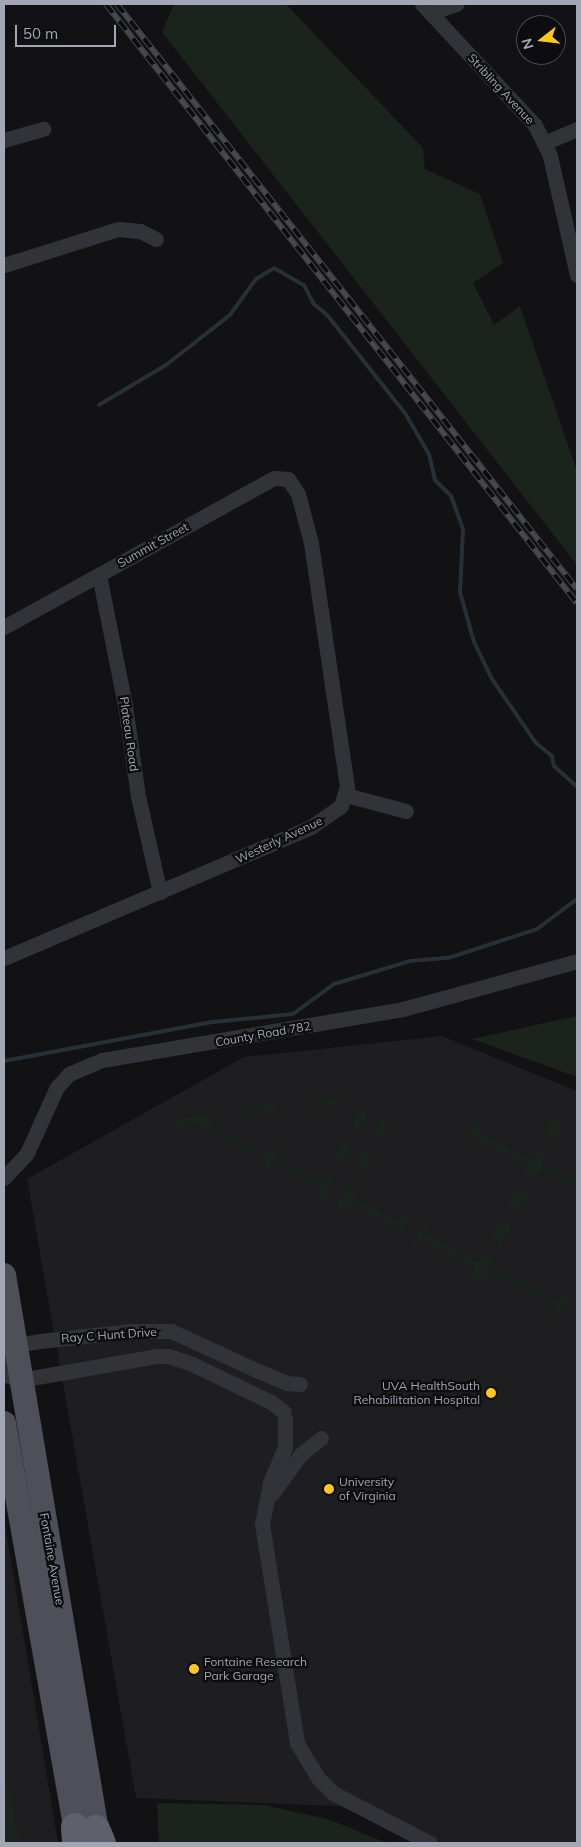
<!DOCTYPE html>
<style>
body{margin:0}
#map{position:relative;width:581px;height:1847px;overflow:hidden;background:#121113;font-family:Mulish,sans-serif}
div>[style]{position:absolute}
.built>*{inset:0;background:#1e1d20}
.green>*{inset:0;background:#1b231d}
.stream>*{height:4px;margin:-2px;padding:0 2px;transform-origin:2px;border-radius:2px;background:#272f37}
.minor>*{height:15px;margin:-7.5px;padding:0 7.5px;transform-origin:7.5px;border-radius:7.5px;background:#323338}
.primary>*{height:24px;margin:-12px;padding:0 12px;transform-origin:12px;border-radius:12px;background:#4e4f58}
.motorway>*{height:28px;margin:-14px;padding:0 14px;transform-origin:14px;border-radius:14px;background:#5e606a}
.rail>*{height:5.5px;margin-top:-2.75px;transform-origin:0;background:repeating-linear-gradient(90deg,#0d0c0e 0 11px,#474850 0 22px);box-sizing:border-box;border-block:1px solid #474850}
.dots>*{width:14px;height:14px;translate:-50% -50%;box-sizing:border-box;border:2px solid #0d0c0e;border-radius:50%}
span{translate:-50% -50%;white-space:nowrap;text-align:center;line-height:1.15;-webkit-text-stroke:4.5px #0d0c0e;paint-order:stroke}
.street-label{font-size:12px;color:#a2a6b5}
.poi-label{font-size:12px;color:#a2a6b5}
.right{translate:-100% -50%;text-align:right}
.left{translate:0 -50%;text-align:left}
.frame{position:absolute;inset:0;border:5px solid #a2a6b5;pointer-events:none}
.north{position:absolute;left:516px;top:15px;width:50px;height:50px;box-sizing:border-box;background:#0d0c0e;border:1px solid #494a51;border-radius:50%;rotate:254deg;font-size:14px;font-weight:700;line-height:20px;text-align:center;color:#a2a6b5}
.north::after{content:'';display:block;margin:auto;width:18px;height:22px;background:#fec71e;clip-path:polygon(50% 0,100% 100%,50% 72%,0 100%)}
.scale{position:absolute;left:15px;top:25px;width:101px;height:22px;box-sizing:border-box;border:2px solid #a2a6b5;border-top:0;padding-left:6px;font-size:15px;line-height:18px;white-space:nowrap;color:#a2a6b5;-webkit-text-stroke:4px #0d0c0e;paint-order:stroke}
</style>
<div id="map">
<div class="built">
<i style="clip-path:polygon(442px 1036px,577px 1091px,577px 1843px,444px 1843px,360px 1807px,136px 1798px,27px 1179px,244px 1057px)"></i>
<i style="clip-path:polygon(4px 1518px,58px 1843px,4px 1843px)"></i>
</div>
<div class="green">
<i style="clip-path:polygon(174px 4px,286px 4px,423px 148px,425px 169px,480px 194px,503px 263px,473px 283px,494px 325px,520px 306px,577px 471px,577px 565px,162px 32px)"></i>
<i style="clip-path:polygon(577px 1016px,577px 1077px,472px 1039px)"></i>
<i style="clip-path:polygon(338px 1097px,341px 1100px,336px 1109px,322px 1101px,315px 1110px,306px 1103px)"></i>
<i style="clip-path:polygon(272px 1104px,275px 1108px,270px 1117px,256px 1109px,249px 1118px,240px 1111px)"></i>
<i style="clip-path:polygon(360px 1109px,368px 1114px,357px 1130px,352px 1125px)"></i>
<i style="clip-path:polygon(208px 1114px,214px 1119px,210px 1127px,268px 1156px,275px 1147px,278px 1151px,275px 1159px,323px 1183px,327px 1176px,334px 1177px,325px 1199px,318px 1198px,321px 1187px,273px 1163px,269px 1171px,263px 1171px,266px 1160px,188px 1120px,181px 1129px,173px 1122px,176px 1118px)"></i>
<i style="clip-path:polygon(551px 1118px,563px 1125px,551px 1142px,543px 1134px)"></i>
<i style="clip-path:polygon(384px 1119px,389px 1125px,378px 1141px,372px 1136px,381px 1120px)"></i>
<i style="clip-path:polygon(478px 1121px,480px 1125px,477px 1132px,530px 1159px,538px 1151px,545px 1154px,542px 1166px,577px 1183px,577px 1188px,541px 1170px,533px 1179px,525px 1174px,527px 1164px,474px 1136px,468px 1145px,465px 1141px)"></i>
<i style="clip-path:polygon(343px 1142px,351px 1147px,340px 1163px,335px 1158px)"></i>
<i style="clip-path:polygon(367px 1152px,372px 1157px,361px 1174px,355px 1169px,364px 1153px)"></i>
<i style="clip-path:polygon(350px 1184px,356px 1190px,353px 1198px,401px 1223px,406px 1215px,410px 1215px,400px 1237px,395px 1237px,398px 1228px,351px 1202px,346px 1210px,339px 1209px,337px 1206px)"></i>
<i style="clip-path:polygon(520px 1187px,528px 1194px,516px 1211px,508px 1204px)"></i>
<i style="clip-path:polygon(500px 1221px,510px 1224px,512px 1228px,500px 1245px,491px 1237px)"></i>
<i style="clip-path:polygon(426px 1223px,428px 1227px,425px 1234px,477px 1262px,486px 1253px,493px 1257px,490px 1268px,558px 1302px,563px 1295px,569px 1296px,559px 1317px,556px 1319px,553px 1314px,557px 1306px,489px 1272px,481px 1281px,473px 1277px,475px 1266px,422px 1239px,415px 1247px,413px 1243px)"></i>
<i style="clip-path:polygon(4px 1759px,19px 1843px,4px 1843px)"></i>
<i style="clip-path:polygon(157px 1803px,264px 1805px,328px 1819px,387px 1843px,159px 1843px)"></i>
</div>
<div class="stream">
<i style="left:99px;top:405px;width:78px;rotate:-30.8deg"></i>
<i style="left:166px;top:365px;width:81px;rotate:-38deg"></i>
<i style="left:230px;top:315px;width:44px;rotate:-54.2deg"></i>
<i style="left:256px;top:279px;width:21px;rotate:-31deg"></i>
<i style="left:274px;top:268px;width:34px;rotate:30deg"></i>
<i style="left:304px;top:285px;width:20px;rotate:63deg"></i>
<i style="left:313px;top:303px;width:20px;rotate:41deg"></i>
<i style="left:328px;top:316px;width:124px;rotate:51.6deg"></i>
<i style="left:405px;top:413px;width:48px;rotate:59.7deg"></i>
<i style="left:429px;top:454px;width:27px;rotate:77deg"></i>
<i style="left:435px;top:480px;width:23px;rotate:45deg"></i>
<i style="left:451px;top:496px;width:35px;rotate:70deg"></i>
<i style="left:463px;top:529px;width:63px;rotate:92.7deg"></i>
<i style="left:460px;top:592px;width:52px;rotate:74.4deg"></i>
<i style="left:474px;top:642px;width:41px;rotate:64.1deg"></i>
<i style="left:492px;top:679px;width:78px;rotate:55.5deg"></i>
<i style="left:536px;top:743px;width:21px;rotate:39deg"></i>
<i style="left:552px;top:756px;width:10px;rotate:79deg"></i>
<i style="left:554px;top:766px;width:31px;rotate:42deg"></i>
<i style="left:4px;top:1061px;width:213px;rotate:-10.6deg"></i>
<i style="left:213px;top:1022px;width:80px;rotate:-5.7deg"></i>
<i style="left:293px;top:1014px;width:51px;rotate:-36.2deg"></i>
<i style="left:334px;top:984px;width:79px;rotate:-16.8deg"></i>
<i style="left:410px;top:961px;width:38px;rotate:-5deg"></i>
<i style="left:448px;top:958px;width:94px;rotate:-18deg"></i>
<i style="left:537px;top:929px;width:50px;rotate:-36.9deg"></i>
</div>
<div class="minor">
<i style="left:422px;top:4px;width:166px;rotate:47deg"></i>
<i style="left:535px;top:125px;width:34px;rotate:64deg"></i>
<i style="left:550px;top:156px;width:122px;rotate:77.2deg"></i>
<i style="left:430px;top:13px;width:28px;rotate:-19deg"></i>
<i style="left:4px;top:140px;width:41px;rotate:-15.8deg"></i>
<i style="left:544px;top:143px;width:36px;rotate:-23deg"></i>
<i style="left:4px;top:265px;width:120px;rotate:-17.5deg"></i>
<i style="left:118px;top:229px;width:22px;rotate:5deg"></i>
<i style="left:140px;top:231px;width:18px;rotate:27deg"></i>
<i style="left:99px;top:575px;width:133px;rotate:78.7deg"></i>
<i style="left:125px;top:705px;width:92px;rotate:81.9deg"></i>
<i style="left:138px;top:796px;width:99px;rotate:77.2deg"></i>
<i style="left:4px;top:627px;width:308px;rotate:-28.9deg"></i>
<i style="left:274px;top:478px;width:14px;rotate:4deg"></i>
<i style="left:288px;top:479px;width:18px;rotate:56deg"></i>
<i style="left:298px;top:494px;width:51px;rotate:75.1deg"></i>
<i style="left:311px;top:543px;width:247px;rotate:81.6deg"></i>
<i style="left:347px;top:787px;width:20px;rotate:108deg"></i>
<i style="left:341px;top:806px;width:37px;rotate:145deg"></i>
<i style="left:311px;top:827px;width:334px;rotate:156.9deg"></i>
<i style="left:346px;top:795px;width:62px;rotate:14.9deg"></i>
<i style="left:4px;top:1178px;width:34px;rotate:-47deg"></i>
<i style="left:27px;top:1153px;width:72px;rotate:-65.6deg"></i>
<i style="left:57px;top:1087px;width:18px;rotate:-47deg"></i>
<i style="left:69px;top:1074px;width:36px;rotate:-23deg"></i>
<i style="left:102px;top:1060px;width:305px;rotate:-9.6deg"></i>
<i style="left:403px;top:1009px;width:180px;rotate:-15.4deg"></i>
<i style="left:4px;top:1359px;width:18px;rotate:-52deg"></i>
<i style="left:15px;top:1345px;width:25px;rotate:-9deg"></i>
<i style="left:40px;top:1341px;width:92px;rotate:-6.3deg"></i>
<i style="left:131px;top:1331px;width:40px"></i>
<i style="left:171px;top:1331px;width:94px;rotate:24.6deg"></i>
<i style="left:256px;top:1370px;width:33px;rotate:23deg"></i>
<i style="left:286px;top:1383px;width:14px;rotate:4deg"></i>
<i style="left:4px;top:1374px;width:17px;rotate:21deg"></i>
<i style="left:20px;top:1380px;width:138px;rotate:-10deg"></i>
<i style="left:156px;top:1356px;width:12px"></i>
<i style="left:168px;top:1356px;width:25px;rotate:18deg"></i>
<i style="left:192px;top:1364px;width:88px;rotate:25.7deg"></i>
<i style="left:271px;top:1402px;width:16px;rotate:38deg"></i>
<i style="left:285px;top:1419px;width:28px;rotate:90deg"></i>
<i style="left:285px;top:1447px;width:39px;rotate:113deg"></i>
<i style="left:270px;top:1483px;width:42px;rotate:101deg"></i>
<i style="left:262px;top:1524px;width:222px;rotate:80.9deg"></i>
<i style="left:297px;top:1743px;width:41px;rotate:59deg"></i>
<i style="left:318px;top:1778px;width:21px;rotate:45deg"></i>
<i style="left:333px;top:1793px;width:109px;rotate:27.3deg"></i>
<i style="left:271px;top:1495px;width:49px;rotate:-54.1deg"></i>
<i style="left:300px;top:1455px;width:27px;rotate:-39deg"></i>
</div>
<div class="primary">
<i style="left:4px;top:1275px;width:576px;rotate:80.5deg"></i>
<i style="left:4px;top:1423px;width:426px;rotate:80deg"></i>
</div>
<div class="motorway">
<i style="left:75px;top:1827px;width:16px;rotate:86deg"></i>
<i style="left:96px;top:1829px;width:15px;rotate:67deg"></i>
</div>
<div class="rail">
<i style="left:106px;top:4px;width:762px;rotate:51.82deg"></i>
<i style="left:117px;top:4px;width:744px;rotate:51.82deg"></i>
</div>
<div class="dots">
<i style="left:491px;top:1393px;background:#fec71e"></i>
<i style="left:329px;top:1489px;background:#fec71e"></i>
<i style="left:194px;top:1669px;background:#fec71e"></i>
</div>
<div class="street-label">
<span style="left:501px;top:89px;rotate:47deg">Stribling Avenue</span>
<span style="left:153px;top:545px;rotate:-29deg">Summit Street</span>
<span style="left:129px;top:734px;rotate:82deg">Plateau Road</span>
<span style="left:279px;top:840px;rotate:-25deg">Westerly Avenue</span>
<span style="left:263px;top:1034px;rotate:-10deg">County Road 782</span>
<span style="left:109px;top:1335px;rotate:-4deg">Ray C Hunt Drive</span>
<span style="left:52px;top:1559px;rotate:80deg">Fontaine Avenue</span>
</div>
<div class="poi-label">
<span class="right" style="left:480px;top:1393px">UVA HealthSouth<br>Rehabilitation Hospital</span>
<span class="left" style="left:339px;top:1489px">University<br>of Virginia</span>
<span class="left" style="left:204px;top:1669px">Fontaine Research<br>Park Garage</span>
</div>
<div class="frame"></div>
<div class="north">N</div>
<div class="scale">50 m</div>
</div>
